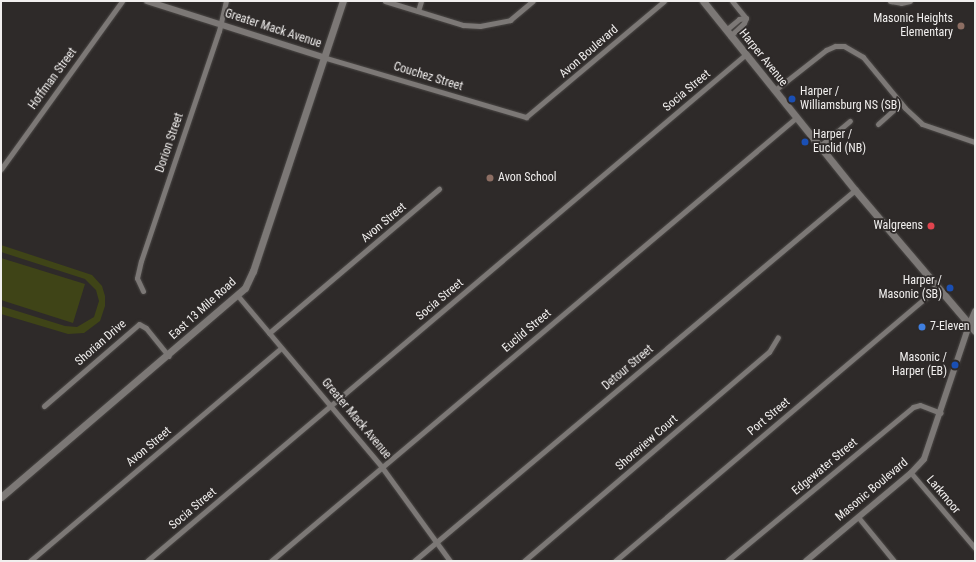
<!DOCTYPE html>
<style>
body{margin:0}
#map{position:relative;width:976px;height:562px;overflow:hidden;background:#2e2a29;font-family:"Roboto Condensed",sans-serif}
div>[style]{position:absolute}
.green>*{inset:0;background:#3f4417}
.roads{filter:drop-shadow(0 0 1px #4b4846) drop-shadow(0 0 1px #4b4846)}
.minor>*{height:5px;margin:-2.5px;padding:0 2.5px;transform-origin:2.5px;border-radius:2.5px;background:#7c7876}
.tertiary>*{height:6px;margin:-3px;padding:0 3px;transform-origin:3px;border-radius:3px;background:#7c7876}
.secondary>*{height:7px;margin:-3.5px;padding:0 3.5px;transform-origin:3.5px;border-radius:3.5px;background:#7c7876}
.dots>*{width:11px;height:11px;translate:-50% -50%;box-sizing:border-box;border:2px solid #2e2a29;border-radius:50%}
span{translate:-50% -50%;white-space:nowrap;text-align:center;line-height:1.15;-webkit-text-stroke:3.5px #2e2a29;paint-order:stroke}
.poi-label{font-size:12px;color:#f1efee}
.right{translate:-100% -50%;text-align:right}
.left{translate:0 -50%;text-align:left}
.street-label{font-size:12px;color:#f1efee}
.frame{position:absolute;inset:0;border:2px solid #f1efee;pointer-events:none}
</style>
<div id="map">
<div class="green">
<i style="clip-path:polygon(1px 245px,92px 275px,102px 286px,105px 296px,105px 306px,100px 321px,84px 333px,68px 334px,1px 314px,1px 306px,65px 326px,77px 327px,94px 317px,99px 301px,96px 290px,85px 279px,1px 252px)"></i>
<i style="clip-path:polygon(1px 258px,85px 284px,73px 323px,1px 300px)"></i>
</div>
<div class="roads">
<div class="minor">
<i style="left:385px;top:1px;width:82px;rotate:17.1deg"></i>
<i style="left:463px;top:25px;width:17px;rotate:3deg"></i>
<i style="left:480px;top:26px;width:31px;rotate:-11deg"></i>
<i style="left:510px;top:20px;width:30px;rotate:-40deg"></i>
<i style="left:732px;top:1px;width:22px;rotate:51deg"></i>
<i style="left:890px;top:1px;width:11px;rotate:10deg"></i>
<i style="left:901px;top:3px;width:9px;rotate:-13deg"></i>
<i style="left:418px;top:11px;width:10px;rotate:-73deg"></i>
<i style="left:726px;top:30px;width:17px;rotate:-40deg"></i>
<i style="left:739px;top:19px;width:7px;rotate:-8deg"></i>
<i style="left:746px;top:18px;width:5px;rotate:112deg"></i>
<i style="left:744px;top:23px;width:19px;rotate:137deg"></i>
<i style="left:323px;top:57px;width:212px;rotate:16.5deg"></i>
<i style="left:526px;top:117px;width:180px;rotate:-40deg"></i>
<i style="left:775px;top:90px;width:65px;rotate:-38.1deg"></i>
<i style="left:826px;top:50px;width:10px;rotate:-24deg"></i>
<i style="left:835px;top:46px;width:9px"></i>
<i style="left:844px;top:46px;width:22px;rotate:30deg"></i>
<i style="left:863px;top:57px;width:66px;rotate:50.5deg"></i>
<i style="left:905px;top:108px;width:23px;rotate:43deg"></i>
<i style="left:922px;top:124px;width:56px;rotate:18.8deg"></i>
<i style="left:878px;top:124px;width:31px;rotate:-42deg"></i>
<i style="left:820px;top:146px;width:39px;rotate:-40deg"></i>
<i style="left:1px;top:169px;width:207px;rotate:-54.2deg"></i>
<i style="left:143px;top:291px;width:14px;rotate:-115deg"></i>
<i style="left:137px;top:278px;width:17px;rotate:-77deg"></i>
<i style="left:141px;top:261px;width:243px;rotate:-71.3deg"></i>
<i style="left:219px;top:31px;width:31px;rotate:-77deg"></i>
<i style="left:238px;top:296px;width:222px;rotate:49.9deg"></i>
<i style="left:381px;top:466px;width:117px;rotate:54deg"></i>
<i style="left:269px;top:333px;width:223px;rotate:-40.3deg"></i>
<i style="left:44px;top:406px;width:125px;rotate:-40.8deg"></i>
<i style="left:139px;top:324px;width:8px;rotate:30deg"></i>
<i style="left:146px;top:328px;width:36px;rotate:51deg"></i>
<i style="left:911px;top:473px;width:99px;rotate:49.5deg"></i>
<i style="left:858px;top:517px;width:57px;rotate:50.7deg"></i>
<i style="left:30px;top:561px;width:329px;rotate:-40.3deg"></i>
<i style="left:147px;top:561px;width:785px;rotate:-40.24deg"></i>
<i style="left:271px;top:561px;width:688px;rotate:-40.17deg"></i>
<i style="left:414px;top:561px;width:576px;rotate:-40.07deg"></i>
<i style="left:524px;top:561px;width:322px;rotate:-40.5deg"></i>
<i style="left:769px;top:352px;width:17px;rotate:-59deg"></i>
<i style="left:615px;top:561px;width:422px;rotate:-40.3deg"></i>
<i style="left:727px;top:561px;width:241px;rotate:-39.6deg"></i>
<i style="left:913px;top:407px;width:7px;rotate:-16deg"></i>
<i style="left:920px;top:405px;width:22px;rotate:21deg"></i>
</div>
<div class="tertiary">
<i style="left:147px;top:1px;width:185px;rotate:17.7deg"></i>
<i style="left:806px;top:561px;width:137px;rotate:-40deg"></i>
<i style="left:911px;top:473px;width:19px;rotate:-47deg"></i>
<i style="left:924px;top:459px;width:141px;rotate:-71.4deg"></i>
</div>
<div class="secondary">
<i style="left:703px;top:1px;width:243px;rotate:51.2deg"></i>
<i style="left:855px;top:190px;width:185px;rotate:49.6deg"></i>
<i style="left:969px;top:325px;width:15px;rotate:-67deg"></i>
<i style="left:1px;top:497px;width:321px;rotate:-40.6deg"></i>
<i style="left:245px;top:288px;width:19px;rotate:-65deg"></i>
<i style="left:253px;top:271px;width:285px;rotate:-71.6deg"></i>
</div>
</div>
<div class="dots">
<i style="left:961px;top:26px;background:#8d6e63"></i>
<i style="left:792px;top:99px;background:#1a4fb4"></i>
<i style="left:805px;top:142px;background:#1a4fb4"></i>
<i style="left:490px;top:178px;background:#8d6e63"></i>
<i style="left:931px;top:226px;background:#e0444e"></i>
<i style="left:950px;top:288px;background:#1a4fb4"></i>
<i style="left:922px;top:327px;background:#3f7fe0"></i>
<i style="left:955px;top:365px;background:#1a4fb4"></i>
</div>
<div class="poi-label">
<span class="right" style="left:953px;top:26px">Masonic Heights<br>Elementary</span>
<span class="left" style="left:800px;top:99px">Harper /<br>Williamsburg NS (SB)</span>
<span class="left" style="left:813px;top:142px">Harper /<br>Euclid (NB)</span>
<span class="left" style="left:498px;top:178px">Avon School</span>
<span class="right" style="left:923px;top:226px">Walgreens</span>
<span class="right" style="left:942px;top:288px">Harper /<br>Masonic (SB)</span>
<span class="left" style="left:930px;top:327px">7-Eleven</span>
<span class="right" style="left:947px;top:365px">Masonic /<br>Harper (EB)</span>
</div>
<div class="street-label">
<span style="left:273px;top:29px;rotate:18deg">Greater Mack Avenue</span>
<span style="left:589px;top:52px;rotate:-41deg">Avon Boulevard</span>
<span style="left:763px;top:58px;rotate:51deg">Harper Avenue</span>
<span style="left:428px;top:77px;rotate:17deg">Couchez Street</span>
<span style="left:53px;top:79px;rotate:-54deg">Hoffman Street</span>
<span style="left:687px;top:91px;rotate:-40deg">Socia Street</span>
<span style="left:170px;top:143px;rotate:-71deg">Dorion Street</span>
<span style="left:384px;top:223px;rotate:-40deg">Avon Street</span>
<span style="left:440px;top:300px;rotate:-40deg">Socia Street</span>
<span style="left:203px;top:309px;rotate:-42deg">East 13 Mile Road</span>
<span style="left:527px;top:331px;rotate:-40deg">Euclid Street</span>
<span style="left:101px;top:343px;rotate:-41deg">Shorian Drive</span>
<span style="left:628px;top:368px;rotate:-40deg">Detour Street</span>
<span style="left:769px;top:417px;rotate:-40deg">Port Street</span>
<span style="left:356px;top:419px;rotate:50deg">Greater Mack Avenue</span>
<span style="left:647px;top:443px;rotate:-41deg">Shoreview Court</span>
<span style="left:149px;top:447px;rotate:-40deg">Avon Street</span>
<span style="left:825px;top:467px;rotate:-40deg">Edgewater Street</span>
<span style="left:872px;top:490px;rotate:-40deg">Masonic Boulevard</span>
<span style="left:943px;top:495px;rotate:50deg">Larkmoor</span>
<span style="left:193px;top:509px;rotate:-40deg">Socia Street</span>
</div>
<div class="frame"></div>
</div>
